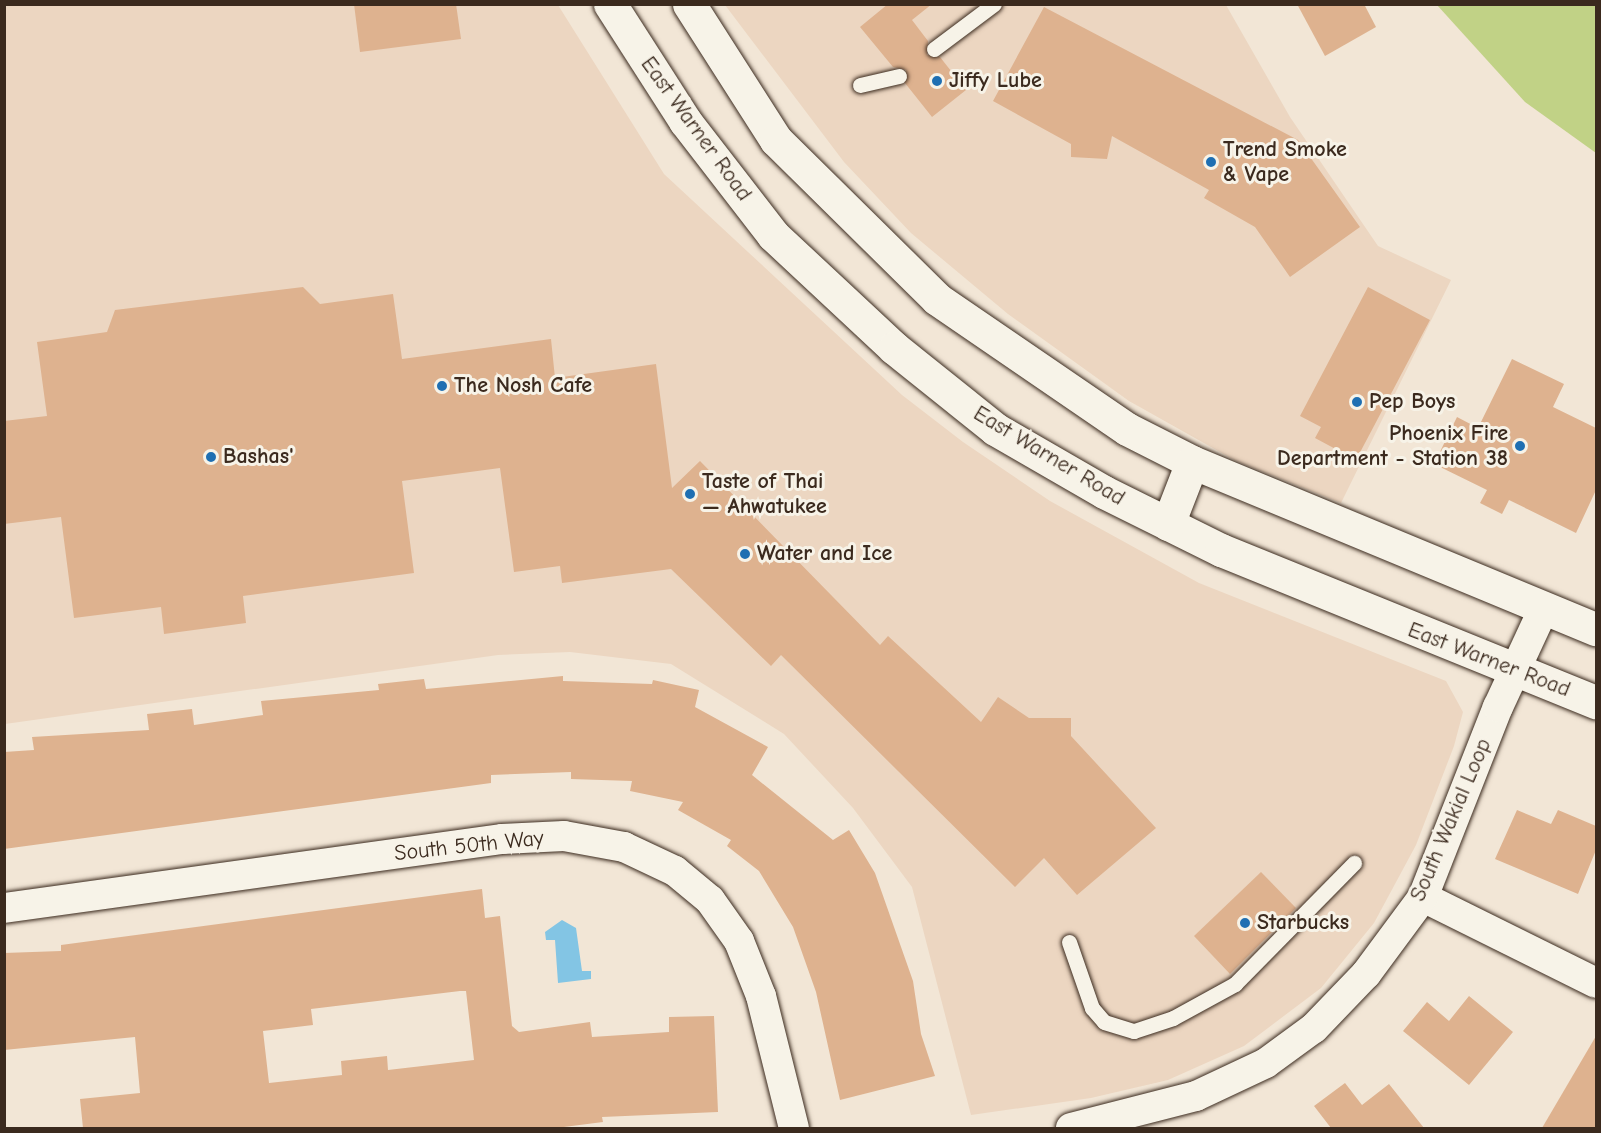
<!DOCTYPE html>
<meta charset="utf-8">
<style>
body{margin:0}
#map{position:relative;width:1601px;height:1133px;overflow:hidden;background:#f2e6d6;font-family:"Comic Neue",sans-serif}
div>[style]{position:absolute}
.built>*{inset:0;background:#ecd6c1}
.green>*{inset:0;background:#c1d286}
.water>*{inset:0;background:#83c5e4}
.building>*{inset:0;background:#deb28f}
.roads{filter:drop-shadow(0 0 2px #3b2a1e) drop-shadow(0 0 2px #3b2a1e)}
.lane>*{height:15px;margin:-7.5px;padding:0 7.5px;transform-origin:7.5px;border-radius:7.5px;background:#f7f3e8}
.street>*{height:30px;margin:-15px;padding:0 15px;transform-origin:15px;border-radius:15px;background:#f7f3e8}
.secondary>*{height:33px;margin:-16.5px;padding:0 16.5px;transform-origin:16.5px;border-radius:16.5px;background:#f7f3e8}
.dots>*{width:16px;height:16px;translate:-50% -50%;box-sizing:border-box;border:3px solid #f7f3e8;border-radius:50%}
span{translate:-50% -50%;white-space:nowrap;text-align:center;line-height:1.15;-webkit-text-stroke:6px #f7f3e8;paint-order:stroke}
.poi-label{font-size:22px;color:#3b2a1e;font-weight:700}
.left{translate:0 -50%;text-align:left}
.right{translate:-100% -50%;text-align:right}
.street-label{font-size:22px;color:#3b2a1e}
.frame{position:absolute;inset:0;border:6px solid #3b2a1e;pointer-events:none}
</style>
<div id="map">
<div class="built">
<i style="clip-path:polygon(4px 5px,558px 5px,664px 174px,902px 395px,963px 442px,1050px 501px,1199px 583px,1446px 681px,1463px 712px,1454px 746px,1416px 845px,1374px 923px,1321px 988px,1244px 1046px,1168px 1080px,1091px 1098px,971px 1115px,912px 887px,853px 808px,784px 734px,671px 664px,570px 652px,498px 655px,5px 724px)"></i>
<i style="clip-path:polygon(725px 5px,1226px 5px,1290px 117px,1378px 246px,1451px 280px,1341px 503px,1236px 461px,1129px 401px,1008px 314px,911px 233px,844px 162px)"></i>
</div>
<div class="green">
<i style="clip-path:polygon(1437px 5px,1596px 5px,1596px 153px,1525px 102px)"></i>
</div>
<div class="water">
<i style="clip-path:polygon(562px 920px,576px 928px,582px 971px,591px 971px,591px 979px,558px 983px,555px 940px,546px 940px,545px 932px)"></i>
</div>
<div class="building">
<i style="clip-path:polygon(354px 4px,456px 4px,461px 39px,360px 52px)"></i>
<i style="clip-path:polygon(888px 4px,932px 4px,912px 20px,928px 41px,927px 55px,940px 57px,966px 90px,932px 117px,905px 83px,906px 70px,893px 67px,860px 27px)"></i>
<i style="clip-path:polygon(1297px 4px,1364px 4px,1376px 27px,1325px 56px)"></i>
<i style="clip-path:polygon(1044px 7px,1298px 140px,1360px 227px,1290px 277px,1255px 227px,1204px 198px,1209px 190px,1112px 136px,1107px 159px,1071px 157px,1071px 144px,993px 101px)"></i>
<i style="clip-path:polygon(303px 287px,320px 304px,393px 294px,402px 359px,551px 339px,555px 378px,656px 364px,672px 488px,700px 461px,880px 645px,888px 636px,981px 722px,998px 697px,1029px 718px,1071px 718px,1071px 736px,1156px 828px,1077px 895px,1044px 858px,1015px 887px,781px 655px,771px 666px,671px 569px,562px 583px,560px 566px,514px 572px,500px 468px,402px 481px,414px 573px,243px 596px,246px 623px,164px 634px,161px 607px,74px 618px,61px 517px,4px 524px,4px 421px,47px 416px,37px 342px,107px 332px,115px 310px)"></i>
<i style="clip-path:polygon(1368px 287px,1430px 320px,1356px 460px,1315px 438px,1321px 427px,1300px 416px)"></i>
<i style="clip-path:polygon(1512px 359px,1564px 384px,1553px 407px,1596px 428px,1596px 490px,1576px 533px,1509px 500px,1502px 514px,1480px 503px,1487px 490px,1434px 464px,1457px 417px,1478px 428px)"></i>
<i style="clip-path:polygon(563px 676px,563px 681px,652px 684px,653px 680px,699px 690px,695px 707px,768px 747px,752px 775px,833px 840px,849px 830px,875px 873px,913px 981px,921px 1034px,935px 1076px,840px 1100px,816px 992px,793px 927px,759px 871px,727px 846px,731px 840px,678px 810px,683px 802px,630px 791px,632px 781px,571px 779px,571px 772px,491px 775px,491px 783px,4px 849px,4px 752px,34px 750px,32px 737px,149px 730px,147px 714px,192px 709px,194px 725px,263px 715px,261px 701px,379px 690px,378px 684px,424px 679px,426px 689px)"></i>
<i style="clip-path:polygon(1517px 810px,1551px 824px,1558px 810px,1596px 826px,1596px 850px,1578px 894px,1495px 859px)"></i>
<i style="clip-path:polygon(1261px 872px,1296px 908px,1230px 974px,1194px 936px)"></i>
<i style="clip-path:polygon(evenodd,482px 889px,485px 918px,500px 916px,512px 1026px,519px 1032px,590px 1022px,592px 1037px,669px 1032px,669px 1017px,714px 1016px,718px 1112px,602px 1117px,603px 1122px,556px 1128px,83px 1128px,80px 1099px,140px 1093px,135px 1037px,4px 1050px,4px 953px,61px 951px,61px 945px,482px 889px,460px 991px,466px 991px,474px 1060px,388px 1070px,387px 1056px,341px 1061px,342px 1075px,269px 1083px,263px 1031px,313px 1025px,311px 1009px,460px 991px)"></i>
<i style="clip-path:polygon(1469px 996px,1513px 1032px,1469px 1085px,1403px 1031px,1427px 1002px,1449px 1021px)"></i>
<i style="clip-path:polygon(1596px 1036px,1596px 1128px,1542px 1128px)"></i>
<i style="clip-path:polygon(1345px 1083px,1362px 1105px,1389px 1084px,1424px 1128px,1331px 1128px,1314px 1106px)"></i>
</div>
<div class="roads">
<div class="lane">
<i style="left:934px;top:49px;width:75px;rotate:-36.9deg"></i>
<i style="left:860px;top:85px;width:40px;rotate:-13deg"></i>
<i style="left:1069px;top:942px;width:70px;rotate:70.8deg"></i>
<i style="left:1092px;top:1008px;width:18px;rotate:49deg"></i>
<i style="left:1104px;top:1022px;width:31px;rotate:17deg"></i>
<i style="left:1134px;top:1031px;width:41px;rotate:-18.4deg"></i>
<i style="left:1173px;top:1018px;width:71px;rotate:-28.7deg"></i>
<i style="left:1235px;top:984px;width:170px;rotate:-45.5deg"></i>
</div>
<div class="street">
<i style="left:1423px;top:897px;width:193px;rotate:26.4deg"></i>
<i style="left:4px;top:908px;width:503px;rotate:-7.89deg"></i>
<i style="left:502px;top:839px;width:62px;rotate:-2.8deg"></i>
<i style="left:564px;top:836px;width:61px;rotate:10.4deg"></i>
<i style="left:624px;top:847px;width:56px;rotate:25.2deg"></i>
<i style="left:675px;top:871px;width:45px;rotate:39.6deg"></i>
<i style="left:710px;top:900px;width:50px;rotate:54.7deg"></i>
<i style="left:739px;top:941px;width:59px;rotate:68.2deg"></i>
<i style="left:761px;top:996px;width:136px;rotate:76deg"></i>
<i style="left:1071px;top:1128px;width:129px;rotate:-14.4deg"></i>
<i style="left:1196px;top:1096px;width:77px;rotate:-25.2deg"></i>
<i style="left:1266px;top:1063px;width:59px;rotate:-36.1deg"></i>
<i style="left:1314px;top:1028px;width:75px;rotate:-46.1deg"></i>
<i style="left:1366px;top:974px;width:96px;rotate:-53.5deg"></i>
<i style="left:1423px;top:897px;width:204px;rotate:-68.5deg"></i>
<i style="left:1498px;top:707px;width:109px;rotate:-65.1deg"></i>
</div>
<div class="secondary">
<i style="left:610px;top:4px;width:139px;rotate:57.3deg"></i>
<i style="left:685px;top:121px;width:144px;rotate:52.3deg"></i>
<i style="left:773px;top:235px;width:166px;rotate:43deg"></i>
<i style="left:894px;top:348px;width:129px;rotate:38.7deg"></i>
<i style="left:995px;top:429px;width:126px;rotate:30deg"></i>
<i style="left:1104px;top:492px;width:131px;rotate:26.4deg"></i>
<i style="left:1221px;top:550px;width:405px;rotate:22.1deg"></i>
<i style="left:689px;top:4px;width:161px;rotate:57.4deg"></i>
<i style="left:776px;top:140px;width:226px;rotate:44.6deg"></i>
<i style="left:937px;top:299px;width:230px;rotate:34.4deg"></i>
<i style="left:1127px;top:429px;width:73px;rotate:26.9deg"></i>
<i style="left:1192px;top:462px;width:437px;rotate:22.5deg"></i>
<i style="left:1168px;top:524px;width:66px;rotate:-68.8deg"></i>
</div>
</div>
<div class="dots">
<i style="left:937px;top:81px;background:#1f6fb2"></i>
<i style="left:1211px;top:162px;background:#1f6fb2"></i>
<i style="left:442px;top:386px;background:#1f6fb2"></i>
<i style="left:1357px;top:402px;background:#1f6fb2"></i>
<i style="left:1520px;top:446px;background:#1f6fb2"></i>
<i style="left:211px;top:457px;background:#1f6fb2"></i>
<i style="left:690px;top:494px;background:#1f6fb2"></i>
<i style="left:745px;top:554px;background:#1f6fb2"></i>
<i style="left:1245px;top:923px;background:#1f6fb2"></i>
</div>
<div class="poi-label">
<span class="left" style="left:949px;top:81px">Jiffy Lube</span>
<span class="left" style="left:1223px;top:162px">Trend Smoke<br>&amp; Vape</span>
<span class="left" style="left:454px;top:386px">The Nosh Cafe</span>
<span class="left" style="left:1369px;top:402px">Pep Boys</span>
<span class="right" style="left:1508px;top:446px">Phoenix Fire<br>Department - Station 38</span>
<span class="left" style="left:223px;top:457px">Bashas'</span>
<span class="left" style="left:702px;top:494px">Taste of Thai<br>— Ahwatukee</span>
<span class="left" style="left:757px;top:554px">Water and Ice</span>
<span class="left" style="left:1257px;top:923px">Starbucks</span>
</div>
<div class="street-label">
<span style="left:696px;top:129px;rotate:54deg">East Warner Road</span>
<span style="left:1049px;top:456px;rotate:31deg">East Warner Road</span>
<span style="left:1489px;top:660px;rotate:21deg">East Warner Road</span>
<span style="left:1451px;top:820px;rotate:-67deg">South Wakial Loop</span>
<span style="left:469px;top:846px;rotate:-6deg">South 50th Way</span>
</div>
<div class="frame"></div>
</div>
